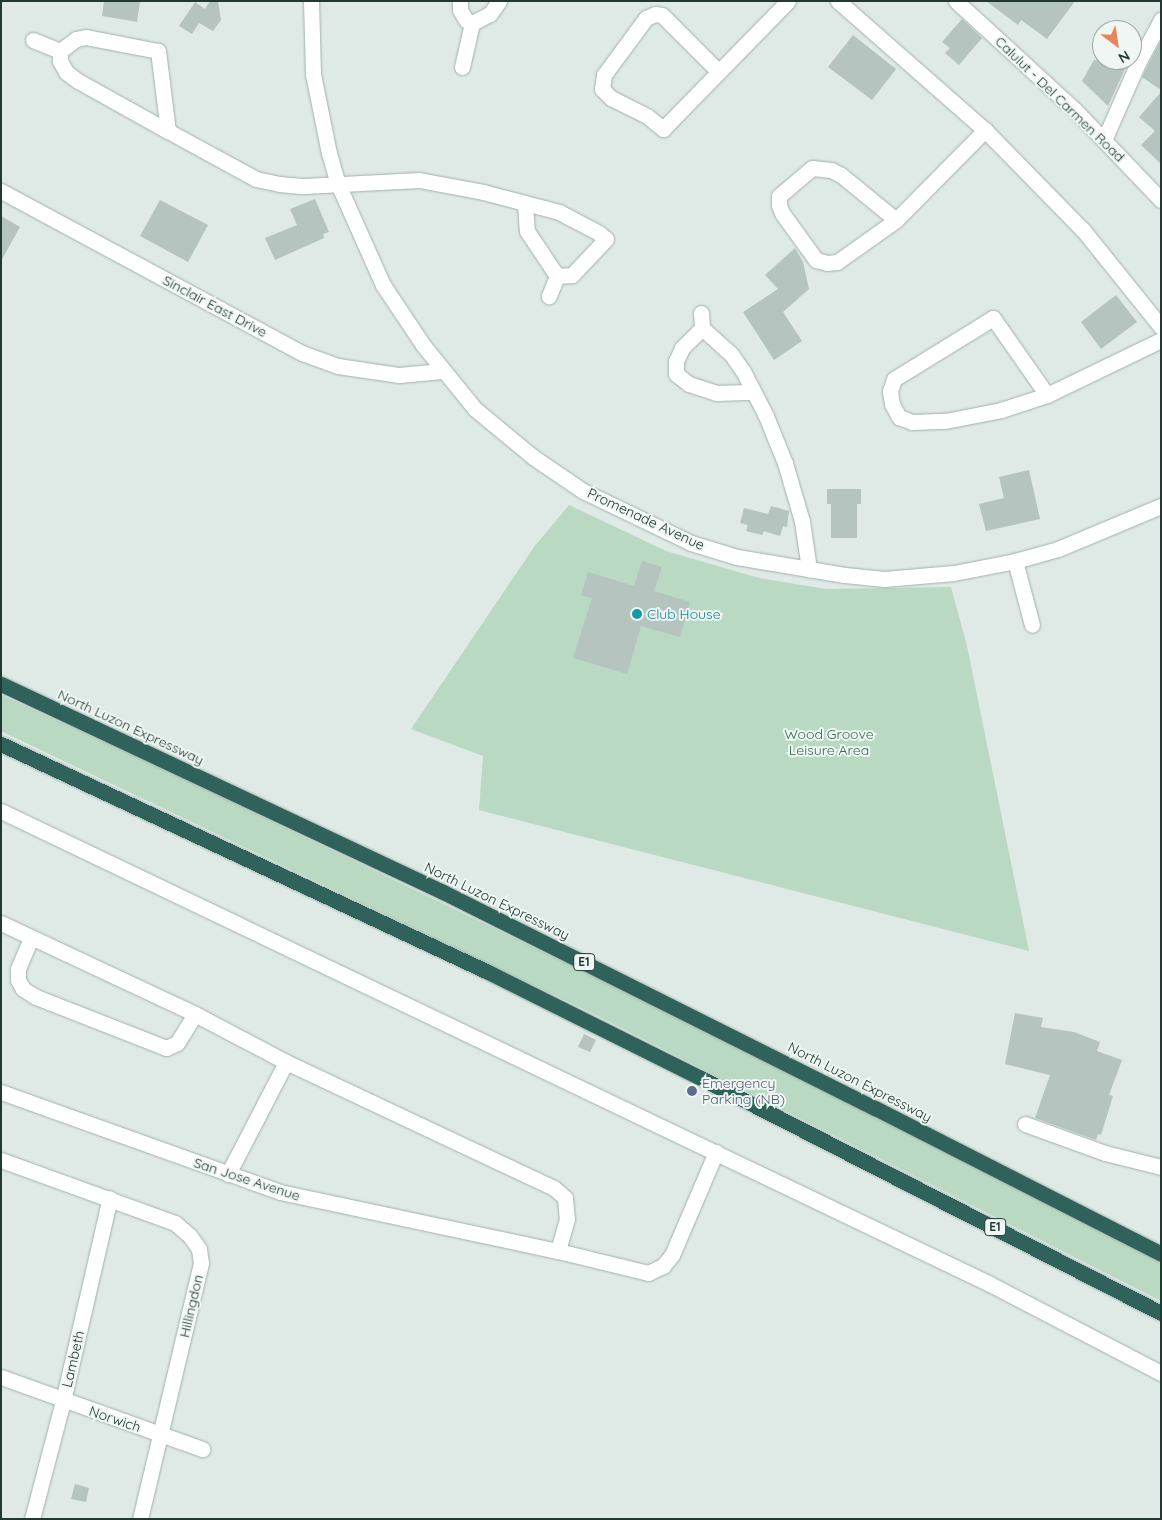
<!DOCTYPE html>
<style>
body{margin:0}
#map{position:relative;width:1162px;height:1520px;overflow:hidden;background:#dfe9e5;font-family:Quicksand,sans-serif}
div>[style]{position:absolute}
.green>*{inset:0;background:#b9d9c3}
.building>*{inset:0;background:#b5c4be}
.roads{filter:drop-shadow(0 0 1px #a2b0ac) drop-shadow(0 0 1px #a2b0ac)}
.minor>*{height:15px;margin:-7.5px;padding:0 7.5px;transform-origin:7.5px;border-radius:7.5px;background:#fff}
.secondary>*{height:15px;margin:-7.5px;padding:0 7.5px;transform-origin:7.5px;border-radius:7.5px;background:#fff}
.motorway>*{height:15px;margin:-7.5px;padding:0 7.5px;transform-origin:7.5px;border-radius:7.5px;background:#2f625a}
.dots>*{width:14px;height:14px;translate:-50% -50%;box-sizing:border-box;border:2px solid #eff6f3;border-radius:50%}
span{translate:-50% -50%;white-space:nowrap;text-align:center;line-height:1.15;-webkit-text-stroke:4px #eff6f3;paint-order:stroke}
.shield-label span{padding:1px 4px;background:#eff6f3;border:1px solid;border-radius:4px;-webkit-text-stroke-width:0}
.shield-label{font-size:12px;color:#213833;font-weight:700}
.street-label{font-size:14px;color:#213833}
.culture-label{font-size:14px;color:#0d838f}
.left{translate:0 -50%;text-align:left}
.park-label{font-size:14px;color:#2e6c49}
.service-label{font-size:14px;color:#4e5e75}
.frame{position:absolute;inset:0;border:2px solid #213833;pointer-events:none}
.north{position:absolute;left:1092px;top:20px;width:50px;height:50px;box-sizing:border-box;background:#eff6f3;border:1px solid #9daaa6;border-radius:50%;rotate:149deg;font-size:14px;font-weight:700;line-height:20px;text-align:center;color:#213833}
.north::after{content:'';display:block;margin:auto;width:18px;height:22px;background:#e9855e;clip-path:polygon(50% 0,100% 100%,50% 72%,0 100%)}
</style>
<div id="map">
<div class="green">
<i style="clip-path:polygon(569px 505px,666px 551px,759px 578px,826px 589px,951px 587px,967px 646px,1029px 951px,479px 810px,483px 756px,411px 729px,534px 547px)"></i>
<i style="clip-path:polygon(1px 695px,159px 767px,616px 987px,1051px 1203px,1161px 1260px,1161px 1301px,598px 1016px,1px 731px)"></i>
</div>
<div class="building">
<i style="clip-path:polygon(104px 1px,140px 1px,137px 22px,102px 16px)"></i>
<i style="clip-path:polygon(210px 1px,218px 1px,221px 20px,213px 31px,199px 23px,192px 34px,179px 26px,195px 2px,205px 9px)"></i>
<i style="clip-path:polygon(986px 1px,1075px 1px,1047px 39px,1021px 20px,1018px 25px)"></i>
<i style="clip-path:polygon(962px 19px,982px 38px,959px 65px,945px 53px,950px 48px,942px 42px)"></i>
<i style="clip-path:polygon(853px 35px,896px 69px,872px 100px,828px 67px)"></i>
<i style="clip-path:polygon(1161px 40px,1161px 90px,1142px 77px)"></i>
<i style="clip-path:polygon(1094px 60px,1129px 60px,1108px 106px,1082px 81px)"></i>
<i style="clip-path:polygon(1161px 92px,1161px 164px,1141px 145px,1155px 131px,1139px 117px)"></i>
<i style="clip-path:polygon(315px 199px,329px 232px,323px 234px,324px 238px,275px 260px,265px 238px,297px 225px,290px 209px)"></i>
<i style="clip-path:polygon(160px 200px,208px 225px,188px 262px,140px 236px)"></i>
<i style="clip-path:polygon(1px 216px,20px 227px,1px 261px)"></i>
<i style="clip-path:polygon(795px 248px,803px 262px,809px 289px,783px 312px,802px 341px,774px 360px,743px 312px,778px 289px,765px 275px)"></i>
<i style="clip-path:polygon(1116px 295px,1137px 322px,1101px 349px,1081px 322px)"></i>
<i style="clip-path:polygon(1029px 470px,1040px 519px,986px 531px,979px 504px,1004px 498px,999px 477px)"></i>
<i style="clip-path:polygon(827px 489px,861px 489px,861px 504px,857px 504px,857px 538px,831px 538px,831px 504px,827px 504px)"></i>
<i style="clip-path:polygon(771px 506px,789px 511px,787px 527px,783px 526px,780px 536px,764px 531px,762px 535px,746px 531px,748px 525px,740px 523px,744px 508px,768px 514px)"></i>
<i style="clip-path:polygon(642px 561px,662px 567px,654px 591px,690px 602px,680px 637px,641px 626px,627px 674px,573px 658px,592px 598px,581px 595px,588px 572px,634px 586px)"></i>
<i style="clip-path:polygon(1015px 1013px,1043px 1018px,1041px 1027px,1074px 1032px,1100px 1042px,1097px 1051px,1122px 1060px,1109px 1095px,1113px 1096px,1101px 1135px,1098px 1134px,1096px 1140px,1035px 1118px,1050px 1075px,1005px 1064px)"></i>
<i style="clip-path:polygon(584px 1034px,596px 1040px,590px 1052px,578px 1047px)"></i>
<i style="clip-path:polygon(75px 1484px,89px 1488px,86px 1502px,71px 1499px)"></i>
</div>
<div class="roads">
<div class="minor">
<i style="left:311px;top:1px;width:73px;rotate:88.4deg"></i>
<i style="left:313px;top:74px;width:81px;rotate:78.6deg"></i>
<i style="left:329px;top:153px;width:32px;rotate:74deg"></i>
<i style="left:338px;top:184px;width:111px;rotate:66deg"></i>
<i style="left:383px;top:285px;width:72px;rotate:56.3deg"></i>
<i style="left:423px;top:345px;width:82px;rotate:50.9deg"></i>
<i style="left:475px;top:409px;width:75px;rotate:39.6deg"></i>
<i style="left:533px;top:457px;width:60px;rotate:34.2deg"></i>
<i style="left:583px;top:491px;width:120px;rotate:25.7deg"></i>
<i style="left:691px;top:543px;width:48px;rotate:16.9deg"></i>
<i style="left:737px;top:557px;width:109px;rotate:9.5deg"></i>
<i style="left:845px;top:575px;width:39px;rotate:6deg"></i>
<i style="left:884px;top:579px;width:70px;rotate:-4.9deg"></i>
<i style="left:954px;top:573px;width:62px;rotate:-11.1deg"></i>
<i style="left:1015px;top:561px;width:45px;rotate:-15.6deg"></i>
<i style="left:1058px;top:549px;width:112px;rotate:-22.7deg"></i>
<i style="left:460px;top:1px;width:9px;rotate:90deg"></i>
<i style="left:460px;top:10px;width:12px;rotate:59deg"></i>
<i style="left:466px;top:20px;width:7px;rotate:27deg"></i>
<i style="left:838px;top:1px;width:196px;rotate:41.3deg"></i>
<i style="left:985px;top:130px;width:140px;rotate:45.6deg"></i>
<i style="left:1083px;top:230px;width:124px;rotate:51.2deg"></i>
<i style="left:472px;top:23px;width:20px;rotate:-27deg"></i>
<i style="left:490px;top:14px;width:16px;rotate:-55deg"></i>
<i style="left:33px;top:40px;width:29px;rotate:22deg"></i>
<i style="left:462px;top:67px;width:45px;rotate:-77.2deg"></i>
<i style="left:718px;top:71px;width:79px;rotate:-135deg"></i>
<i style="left:662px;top:15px;width:7px;rotate:-172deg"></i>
<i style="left:655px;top:14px;width:10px;rotate:156deg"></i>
<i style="left:646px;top:18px;width:71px;rotate:126.4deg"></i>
<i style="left:604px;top:75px;width:14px;rotate:98deg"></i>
<i style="left:602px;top:89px;width:13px;rotate:45deg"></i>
<i style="left:611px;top:98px;width:40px;rotate:26.6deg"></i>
<i style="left:647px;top:116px;width:21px;rotate:39deg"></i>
<i style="left:663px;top:129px;width:179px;rotate:-45.7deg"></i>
<i style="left:168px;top:131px;width:81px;rotate:-97.1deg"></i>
<i style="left:158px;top:51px;width:73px;rotate:-169deg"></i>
<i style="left:86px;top:37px;width:10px;rotate:169deg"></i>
<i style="left:76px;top:39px;width:20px;rotate:143deg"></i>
<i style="left:60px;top:51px;width:10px;rotate:90deg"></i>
<i style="left:60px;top:61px;width:13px;rotate:61deg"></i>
<i style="left:66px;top:72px;width:15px;rotate:37deg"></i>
<i style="left:78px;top:81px;width:103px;rotate:29.1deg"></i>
<i style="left:168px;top:131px;width:100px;rotate:28.6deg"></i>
<i style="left:256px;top:179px;width:24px;rotate:12deg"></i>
<i style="left:279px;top:184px;width:25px;rotate:5deg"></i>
<i style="left:304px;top:186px;width:115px;rotate:-3deg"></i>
<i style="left:419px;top:180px;width:65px;rotate:10.6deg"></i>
<i style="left:483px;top:192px;width:79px;rotate:14.7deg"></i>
<i style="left:559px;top:212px;width:45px;rotate:27.7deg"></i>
<i style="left:599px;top:233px;width:9px;rotate:41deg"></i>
<i style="left:606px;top:239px;width:50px;rotate:133.4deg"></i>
<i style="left:572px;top:275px;width:15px;rotate:176deg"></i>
<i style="left:557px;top:276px;width:22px;rotate:112deg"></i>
<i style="left:1104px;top:140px;width:84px;rotate:-66.2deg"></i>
<i style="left:1138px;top:63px;width:49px;rotate:-61.9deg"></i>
<i style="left:1px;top:191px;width:342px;rotate:28.3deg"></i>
<i style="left:302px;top:353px;width:38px;rotate:20deg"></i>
<i style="left:338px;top:366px;width:62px;rotate:8.4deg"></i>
<i style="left:399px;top:375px;width:43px;rotate:-5.3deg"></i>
<i style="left:525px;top:204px;width:27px;rotate:86deg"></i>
<i style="left:527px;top:231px;width:54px;rotate:56.3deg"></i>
<i style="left:896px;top:220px;width:71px;rotate:-140.7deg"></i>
<i style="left:841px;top:175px;width:11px;rotate:-153deg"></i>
<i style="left:831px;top:170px;width:19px;rotate:-174deg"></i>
<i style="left:812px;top:168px;width:43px;rotate:139.7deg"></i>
<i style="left:779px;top:196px;width:9px;rotate:90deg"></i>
<i style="left:779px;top:205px;width:9px;rotate:69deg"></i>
<i style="left:782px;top:213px;width:58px;rotate:54.1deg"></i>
<i style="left:816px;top:260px;width:11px;rotate:15deg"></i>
<i style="left:827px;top:263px;width:10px;rotate:-6deg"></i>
<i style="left:837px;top:262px;width:72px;rotate:-35.4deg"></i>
<i style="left:896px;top:220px;width:127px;rotate:-45.3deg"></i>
<i style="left:701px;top:313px;width:15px;rotate:86deg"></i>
<i style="left:702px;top:328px;width:39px;rotate:42deg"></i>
<i style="left:731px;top:354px;width:21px;rotate:55deg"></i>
<i style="left:743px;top:371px;width:51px;rotate:62.9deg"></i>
<i style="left:766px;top:416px;width:51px;rotate:68deg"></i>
<i style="left:785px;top:463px;width:60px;rotate:73.7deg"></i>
<i style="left:802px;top:521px;width:49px;rotate:81.7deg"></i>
<i style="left:676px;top:374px;width:16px;rotate:38deg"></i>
<i style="left:689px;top:384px;width:28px;rotate:18deg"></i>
<i style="left:716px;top:393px;width:37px;rotate:-2deg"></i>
<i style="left:676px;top:374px;width:13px;rotate:-90deg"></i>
<i style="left:676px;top:361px;width:14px;rotate:-65deg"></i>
<i style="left:682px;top:348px;width:28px;rotate:-45deg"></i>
<i style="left:1047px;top:395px;width:94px;rotate:-125deg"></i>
<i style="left:993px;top:318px;width:116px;rotate:148.4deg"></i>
<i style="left:894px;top:379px;width:13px;rotate:108deg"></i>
<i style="left:890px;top:391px;width:13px;rotate:81deg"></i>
<i style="left:892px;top:404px;width:15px;rotate:62deg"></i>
<i style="left:899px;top:417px;width:14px;rotate:21deg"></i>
<i style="left:912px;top:422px;width:33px;rotate:-2deg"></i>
<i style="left:945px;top:421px;width:57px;rotate:-11.1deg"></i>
<i style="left:1001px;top:410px;width:48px;rotate:-18.1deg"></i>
<i style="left:1047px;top:395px;width:127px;rotate:-25.8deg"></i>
<i style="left:1015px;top:561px;width:66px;rotate:75.1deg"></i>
<i style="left:1px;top:811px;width:1096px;rotate:25.56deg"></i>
<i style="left:990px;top:1284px;width:193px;rotate:27.5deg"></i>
<i style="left:1px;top:923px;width:214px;rotate:25.1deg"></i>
<i style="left:195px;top:1014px;width:103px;rotate:27.8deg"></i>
<i style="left:286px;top:1062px;width:296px;rotate:25.2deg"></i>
<i style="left:554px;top:1188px;width:15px;rotate:42deg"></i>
<i style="left:565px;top:1198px;width:21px;rotate:85deg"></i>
<i style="left:567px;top:1219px;width:33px;rotate:106deg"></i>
<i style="left:31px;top:938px;width:34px;rotate:113deg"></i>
<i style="left:18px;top:969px;width:11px;rotate:90deg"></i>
<i style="left:18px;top:980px;width:10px;rotate:61deg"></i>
<i style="left:23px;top:989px;width:15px;rotate:32deg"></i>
<i style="left:36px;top:997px;width:140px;rotate:21.4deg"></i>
<i style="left:166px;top:1048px;width:12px;rotate:-24deg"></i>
<i style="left:177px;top:1043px;width:34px;rotate:-58deg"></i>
<i style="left:1px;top:1092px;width:296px;rotate:19.7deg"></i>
<i style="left:280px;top:1192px;width:284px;rotate:12deg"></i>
<i style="left:558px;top:1251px;width:93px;rotate:13.7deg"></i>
<i style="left:648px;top:1273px;width:17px;rotate:-25deg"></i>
<i style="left:663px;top:1266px;width:14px;rotate:-51deg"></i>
<i style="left:672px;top:1255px;width:112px;rotate:-66.9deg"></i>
<i style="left:1025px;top:1124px;width:85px;rotate:19.9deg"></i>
<i style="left:1105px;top:1153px;width:58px;rotate:14deg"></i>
<i style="left:1px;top:1160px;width:185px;rotate:19.9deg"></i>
<i style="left:175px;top:1223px;width:20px;rotate:41deg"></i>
<i style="left:190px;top:1236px;width:16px;rotate:55deg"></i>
<i style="left:199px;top:1249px;width:14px;rotate:82deg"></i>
<i style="left:201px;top:1263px;width:263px;rotate:103.4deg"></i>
<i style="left:228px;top:1174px;width:126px;rotate:-62.6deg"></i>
<i style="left:1px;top:1377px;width:214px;rotate:19.7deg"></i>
<i style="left:32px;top:1519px;width:122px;rotate:-75.3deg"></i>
<i style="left:63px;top:1401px;width:208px;rotate:-77deg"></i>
</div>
<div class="secondary">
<i style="left:956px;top:1px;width:160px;rotate:42.5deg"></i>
<i style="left:1074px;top:109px;width:126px;rotate:46.3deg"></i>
</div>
<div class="motorway">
<i style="left:1px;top:684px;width:488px;rotate:25.2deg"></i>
<i style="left:443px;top:892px;width:483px;rotate:26.6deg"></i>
<i style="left:875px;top:1108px;width:321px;rotate:27deg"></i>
<i style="left:1px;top:744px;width:538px;rotate:25.09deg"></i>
<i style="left:488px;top:972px;width:236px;rotate:26.5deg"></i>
<i style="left:699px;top:1077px;width:519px;rotate:27.06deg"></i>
</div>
</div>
<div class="dots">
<i style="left:637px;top:614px;background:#0f9aa8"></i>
<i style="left:692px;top:1091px;background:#5c6f8a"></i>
</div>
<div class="shield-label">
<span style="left:584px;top:962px">E1</span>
<span style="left:995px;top:1227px">E1</span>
</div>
<div class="street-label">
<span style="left:1060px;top:99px;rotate:44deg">Calulut - Del Carmen Road</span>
<span style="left:215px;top:306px;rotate:28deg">Sinclair East Drive</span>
<span style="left:646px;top:519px;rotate:25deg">Promenade Avenue</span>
<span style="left:131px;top:727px;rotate:25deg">North Luzon Expressway</span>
<span style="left:497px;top:901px;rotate:26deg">North Luzon Expressway</span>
<span style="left:860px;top:1082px;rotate:27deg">North Luzon Expressway</span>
<span style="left:247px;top:1179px;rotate:18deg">San Jose Avenue</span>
<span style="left:191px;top:1306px;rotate:-77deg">Hillingdon</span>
<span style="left:73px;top:1359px;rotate:-77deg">Lambeth</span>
<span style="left:115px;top:1419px;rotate:19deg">Norwich</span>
</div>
<div class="culture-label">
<span class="left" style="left:647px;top:614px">Club House</span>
</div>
<div class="park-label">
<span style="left:829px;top:742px">Wood Groove<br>Leisure Area</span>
</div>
<div class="service-label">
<span class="left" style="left:702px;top:1091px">Emergency<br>Parking (NB)</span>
</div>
<div class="frame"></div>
<div class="north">N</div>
</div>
